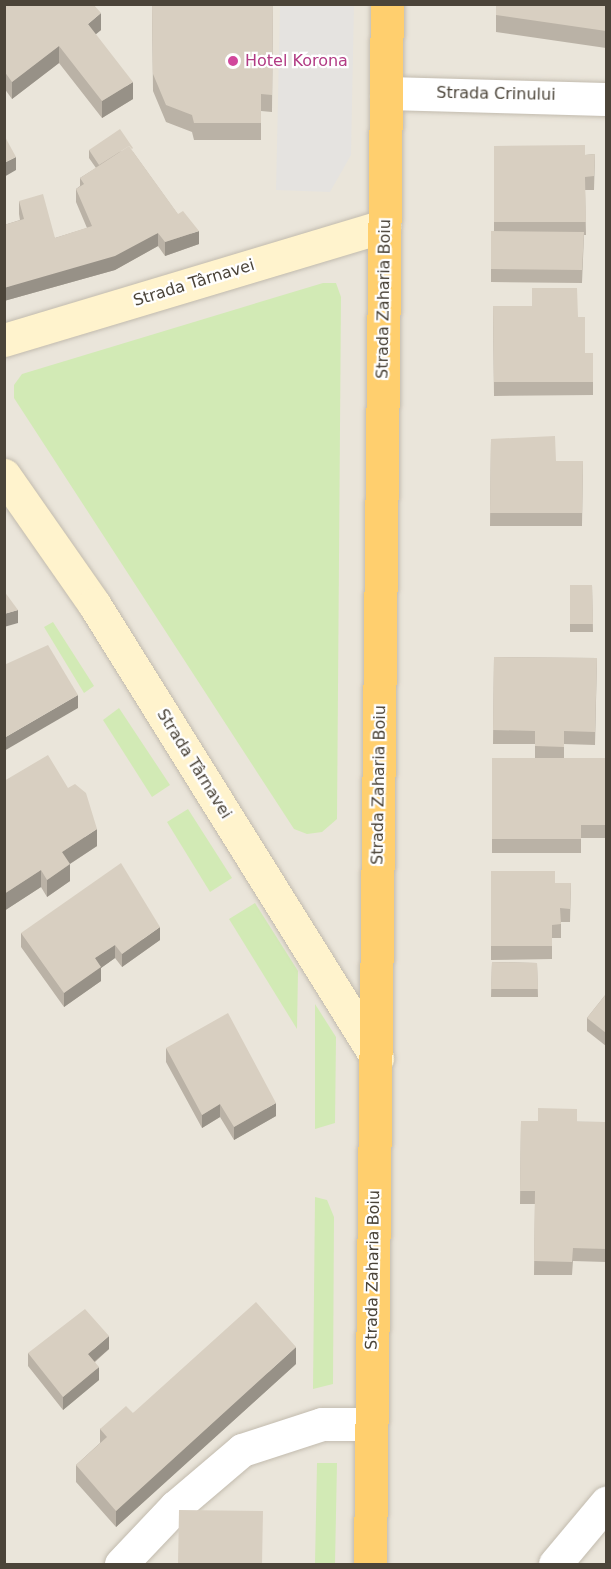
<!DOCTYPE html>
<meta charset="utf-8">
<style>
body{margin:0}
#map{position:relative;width:611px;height:1569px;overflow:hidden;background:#f6f3ec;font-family:"DejaVu Sans",sans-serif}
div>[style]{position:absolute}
.residential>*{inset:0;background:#eae5da}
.green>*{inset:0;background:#d2eab5}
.parking>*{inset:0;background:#e5e3e0}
.roads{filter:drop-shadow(0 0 2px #c2bbae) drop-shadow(0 0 2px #c2bbae)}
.street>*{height:33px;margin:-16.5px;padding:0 16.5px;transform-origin:16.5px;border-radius:16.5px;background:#fff}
.secondary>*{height:33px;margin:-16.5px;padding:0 16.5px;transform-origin:16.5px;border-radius:16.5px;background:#fff3cd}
.highway>*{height:33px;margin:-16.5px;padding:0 16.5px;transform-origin:16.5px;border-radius:16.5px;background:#ffcf6e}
.wall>*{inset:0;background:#bab2a6}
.shaded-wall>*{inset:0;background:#979187}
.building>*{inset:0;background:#d8cfc1}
.dots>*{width:16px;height:16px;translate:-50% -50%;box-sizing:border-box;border:3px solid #fff;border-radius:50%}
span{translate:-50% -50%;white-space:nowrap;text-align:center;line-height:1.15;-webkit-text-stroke:4.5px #fff;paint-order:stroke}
.hotel-label{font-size:16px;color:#b23c85}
.left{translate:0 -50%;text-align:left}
.street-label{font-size:16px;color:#4b4439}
.frame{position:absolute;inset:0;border:6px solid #4b4439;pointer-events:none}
</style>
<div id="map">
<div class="residential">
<i style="clip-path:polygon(5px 5px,606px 5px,606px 1564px,5px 1564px)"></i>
</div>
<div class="green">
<i style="clip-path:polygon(323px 283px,336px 283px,341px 297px,337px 819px,322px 832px,307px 834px,294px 829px,14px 398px,14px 385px,22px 374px)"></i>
<i style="clip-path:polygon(53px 622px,94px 686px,84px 693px,44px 627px)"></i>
<i style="clip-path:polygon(119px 708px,170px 785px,152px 797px,103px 720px)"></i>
<i style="clip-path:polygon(188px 809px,232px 878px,210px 892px,167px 822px)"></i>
<i style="clip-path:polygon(255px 903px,298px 971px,297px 1029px,229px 919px)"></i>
<i style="clip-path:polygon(315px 1004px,336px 1037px,335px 1123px,315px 1129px)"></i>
<i style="clip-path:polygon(315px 1197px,327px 1200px,334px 1217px,333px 1384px,313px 1389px)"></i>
<i style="clip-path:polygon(317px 1463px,337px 1463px,335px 1564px,315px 1564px)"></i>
</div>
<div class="parking">
<i style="clip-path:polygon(280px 5px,354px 5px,351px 155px,330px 192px,276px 190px)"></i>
</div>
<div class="roads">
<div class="street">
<i style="left:386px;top:93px;width:220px;rotate:1.6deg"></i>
<i style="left:121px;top:1564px;width:79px;rotate:-46.5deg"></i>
<i style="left:175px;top:1507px;width:88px;rotate:-40.4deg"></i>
<i style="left:242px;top:1450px;width:84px;rotate:-18deg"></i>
<i style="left:322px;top:1424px;width:48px"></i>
<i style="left:555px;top:1564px;width:80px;rotate:-50.1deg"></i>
</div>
<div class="secondary">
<i style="left:4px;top:340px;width:397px;rotate:-16.7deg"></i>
<i style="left:4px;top:475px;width:157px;rotate:55.1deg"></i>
<i style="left:94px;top:604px;width:535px;rotate:58.06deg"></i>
</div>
<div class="highway">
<i style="left:370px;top:1564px;width:1560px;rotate:-89.38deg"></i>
</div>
</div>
<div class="wall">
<i style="clip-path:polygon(4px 4px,101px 30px,95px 34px,133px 99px,102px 118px,59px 63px,12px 99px,4px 88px)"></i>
<i style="clip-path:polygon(152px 4px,273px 4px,272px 112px,261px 111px,261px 140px,194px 140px,192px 132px,166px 122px,153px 91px)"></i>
<i style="clip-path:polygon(496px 4px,606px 4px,606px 48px,496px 32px)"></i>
<i style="clip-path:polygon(494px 146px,585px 155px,595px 154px,594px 190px,585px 190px,586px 235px,584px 235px,582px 283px,491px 282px,491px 231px,494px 231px)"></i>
<i style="clip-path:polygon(89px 150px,133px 152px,199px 244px,165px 256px,158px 246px,115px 270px,4px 301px,4px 225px,20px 220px,19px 214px,19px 201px,55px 238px,87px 228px,76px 202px,76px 189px,80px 186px,80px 178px,96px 168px,89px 158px)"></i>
<i style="clip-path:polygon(493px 306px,578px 317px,585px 353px,593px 353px,593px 395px,494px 396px)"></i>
<i style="clip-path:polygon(491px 439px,556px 461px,583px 461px,582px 526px,490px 526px)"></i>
<i style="clip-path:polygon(570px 585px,592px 585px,593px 632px,570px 632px)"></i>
<i style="clip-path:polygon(494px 657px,597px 658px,595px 745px,564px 744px,564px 758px,606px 758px,606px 838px,581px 838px,581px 853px,492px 853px,492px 758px,535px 758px,535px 744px,493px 744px)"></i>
<i style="clip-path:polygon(4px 781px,97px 846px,70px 864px,70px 881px,47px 897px,41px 887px,4px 911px)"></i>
<i style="clip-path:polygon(491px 871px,555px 883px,571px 883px,570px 922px,561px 922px,561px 938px,552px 938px,552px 959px,491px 960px)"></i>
<i style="clip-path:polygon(21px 933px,160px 940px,122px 967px,115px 958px,101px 968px,101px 981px,64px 1007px,21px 947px)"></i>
<i style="clip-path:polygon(492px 962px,537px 963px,538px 997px,491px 997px)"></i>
<i style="clip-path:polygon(606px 994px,606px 1046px,587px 1031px,587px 1018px)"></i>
<i style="clip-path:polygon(166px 1048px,276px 1116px,234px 1140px,220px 1117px,202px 1128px,166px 1062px)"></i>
<i style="clip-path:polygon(521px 1121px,606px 1122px,606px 1262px,573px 1261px,572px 1275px,534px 1275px,535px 1204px,520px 1204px)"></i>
<i style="clip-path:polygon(109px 1349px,95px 1362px,99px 1380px,63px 1410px,28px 1366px,28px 1353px)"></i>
<i style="clip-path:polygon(296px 1364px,116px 1527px,76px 1482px,76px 1465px,100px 1443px,100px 1429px,133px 1413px)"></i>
</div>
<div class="shaded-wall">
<i style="clip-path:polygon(101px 13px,101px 30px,88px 41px,88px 24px)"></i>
<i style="clip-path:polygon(59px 46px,59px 63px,12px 99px,12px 82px)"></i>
<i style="clip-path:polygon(133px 82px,133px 99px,102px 118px,102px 101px)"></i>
<i style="clip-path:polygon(16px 157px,16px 170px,4px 177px,4px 163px)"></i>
<i style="clip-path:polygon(199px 231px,199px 244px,165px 256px,165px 242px)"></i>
<i style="clip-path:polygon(158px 233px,158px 246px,115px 270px,4px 301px,4px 288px)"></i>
<i style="clip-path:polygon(18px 610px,18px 623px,4px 627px,4px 614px)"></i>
<i style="clip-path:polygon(78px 695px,78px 708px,4px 751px,4px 738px)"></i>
<i style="clip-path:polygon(97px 829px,97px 846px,62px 869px,62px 852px)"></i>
<i style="clip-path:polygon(70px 864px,70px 881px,47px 897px,47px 880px)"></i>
<i style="clip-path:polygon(41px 870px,41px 887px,4px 911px,4px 894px)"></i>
<i style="clip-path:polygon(160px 927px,160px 940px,122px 967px,122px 954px)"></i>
<i style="clip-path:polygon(115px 945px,115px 958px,101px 968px,101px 981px,64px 1007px,64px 993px,95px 958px)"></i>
<i style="clip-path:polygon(276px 1103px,276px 1116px,234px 1140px,234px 1127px)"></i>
<i style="clip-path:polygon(220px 1104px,220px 1117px,202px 1128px,202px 1115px)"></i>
<i style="clip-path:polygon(109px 1336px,109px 1349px,88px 1367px,88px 1354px)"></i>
<i style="clip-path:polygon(296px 1347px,296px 1364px,116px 1527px,116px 1511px)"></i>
<i style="clip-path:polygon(99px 1367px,99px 1380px,63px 1410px,63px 1397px)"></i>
</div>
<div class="building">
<i style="clip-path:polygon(4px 4px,93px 4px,101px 13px,88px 24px,133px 82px,102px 101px,59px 46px,12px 82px,4px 71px)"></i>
<i style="clip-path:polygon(152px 4px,273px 4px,272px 95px,261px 94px,261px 123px,194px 123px,192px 115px,166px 105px,153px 74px)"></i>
<i style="clip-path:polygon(496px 4px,606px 4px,606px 31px,496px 15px)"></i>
<i style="clip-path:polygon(120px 129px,133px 148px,132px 149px,129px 146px,99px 165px,89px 150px)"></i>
<i style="clip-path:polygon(4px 135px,16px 157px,4px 163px)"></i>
<i style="clip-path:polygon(585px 145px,585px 155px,595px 154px,594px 176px,585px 177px,586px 222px,494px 222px,494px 146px)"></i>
<i style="clip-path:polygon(129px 146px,178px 214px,183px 211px,199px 231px,165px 242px,158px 233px,115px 256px,4px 288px,4px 225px,24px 219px,19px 201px,43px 194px,55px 238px,92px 226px,76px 189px,84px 184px,80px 178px)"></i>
<i style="clip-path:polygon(491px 231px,584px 232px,582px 270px,491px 269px)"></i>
<i style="clip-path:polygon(532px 288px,577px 288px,578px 317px,585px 317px,585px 353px,593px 353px,593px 382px,494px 382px,493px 306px,532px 306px)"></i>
<i style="clip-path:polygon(555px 436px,556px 461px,583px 461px,582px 513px,490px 513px,491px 439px)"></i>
<i style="clip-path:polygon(570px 585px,592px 585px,593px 624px,570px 624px)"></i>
<i style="clip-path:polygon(4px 591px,18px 610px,4px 614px)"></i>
<i style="clip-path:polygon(48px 645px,78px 695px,4px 738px,4px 665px)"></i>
<i style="clip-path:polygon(494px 657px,597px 658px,595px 732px,564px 731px,564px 747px,535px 746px,535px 731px,493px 730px)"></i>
<i style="clip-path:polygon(48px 755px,68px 788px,75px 784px,86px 793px,97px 829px,62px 852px,70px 864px,47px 880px,41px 870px,4px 894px,4px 781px)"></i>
<i style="clip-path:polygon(492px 758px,606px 758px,606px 825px,581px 825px,581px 839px,492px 839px)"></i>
<i style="clip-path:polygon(121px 863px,160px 927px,122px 954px,115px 945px,95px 958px,101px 967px,64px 993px,21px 933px)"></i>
<i style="clip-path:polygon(491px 871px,555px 871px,555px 883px,571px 883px,570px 909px,560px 908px,561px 924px,552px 925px,552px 946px,491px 946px)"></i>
<i style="clip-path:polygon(492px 962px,537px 963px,538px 989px,491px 989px)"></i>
<i style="clip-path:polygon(606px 994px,606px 1033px,587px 1018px)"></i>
<i style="clip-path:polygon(228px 1013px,276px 1103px,234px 1127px,220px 1104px,202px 1115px,166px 1048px)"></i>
<i style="clip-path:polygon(538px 1108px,577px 1109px,577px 1122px,606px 1122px,606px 1249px,573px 1248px,572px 1262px,534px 1261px,535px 1191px,520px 1191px,521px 1121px,538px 1121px)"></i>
<i style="clip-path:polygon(256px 1302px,296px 1347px,116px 1511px,76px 1465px,107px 1437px,100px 1429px,126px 1406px,133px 1413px)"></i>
<i style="clip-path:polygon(85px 1309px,109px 1336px,88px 1354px,99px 1367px,63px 1397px,28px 1353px)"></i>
<i style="clip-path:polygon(179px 1510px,263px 1511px,262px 1564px,178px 1564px)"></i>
</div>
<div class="dots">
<i style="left:233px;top:61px;background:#d1479c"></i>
</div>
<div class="hotel-label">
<span class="left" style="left:245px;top:61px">Hotel Korona</span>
</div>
<div class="street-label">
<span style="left:496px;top:94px;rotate:1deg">Strada Crinului</span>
<span style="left:194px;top:283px;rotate:-17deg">Strada Târnavei</span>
<span style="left:384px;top:299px;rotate:-89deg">Strada Zaharia Boiu</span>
<span style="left:194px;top:764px;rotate:58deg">Strada Târnavei</span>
<span style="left:379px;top:785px;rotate:-89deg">Strada Zaharia Boiu</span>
<span style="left:373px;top:1270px;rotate:-89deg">Strada Zaharia Boiu</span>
</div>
<div class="frame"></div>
</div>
